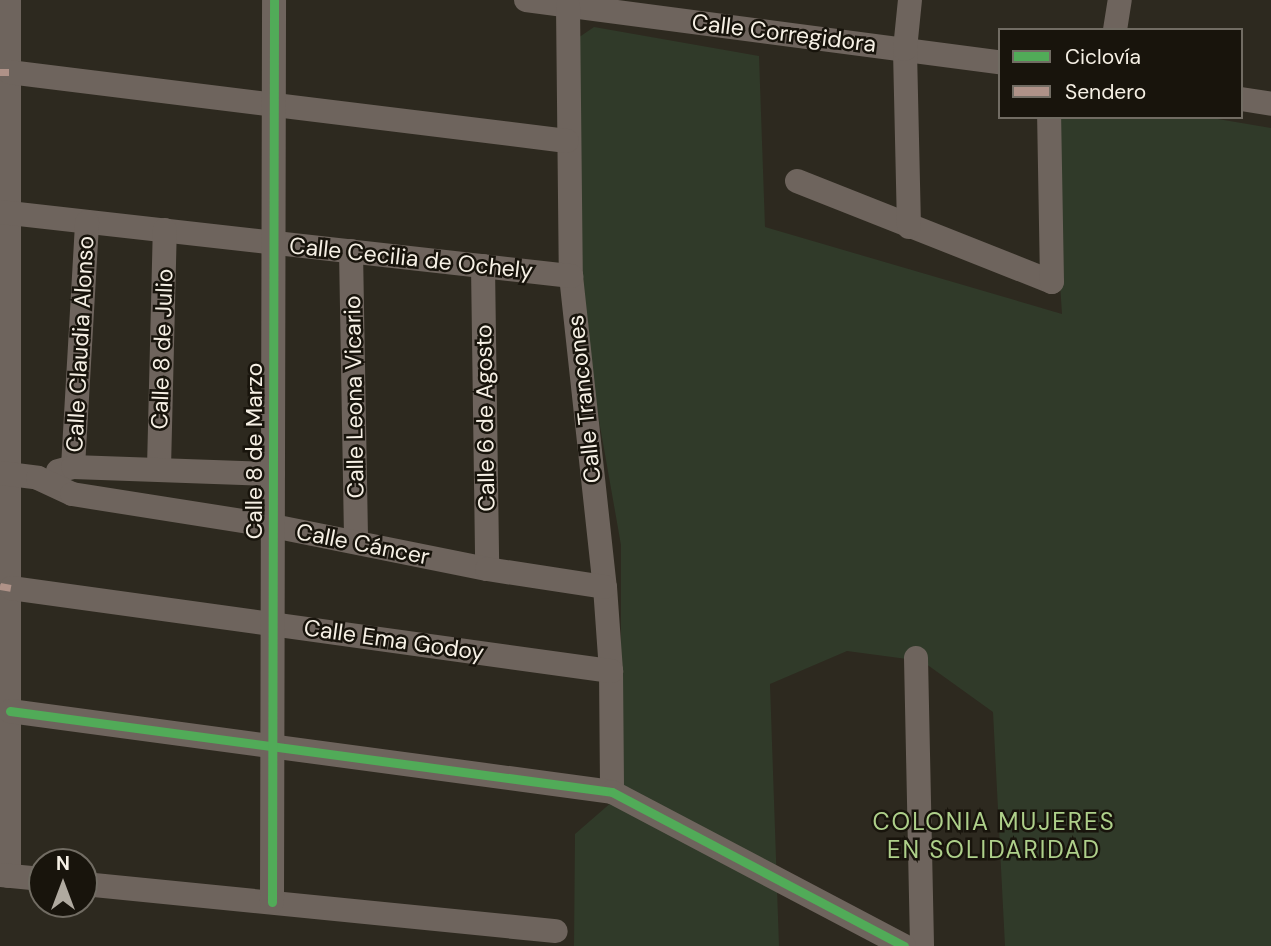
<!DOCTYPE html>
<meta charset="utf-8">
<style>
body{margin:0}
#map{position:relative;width:1271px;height:946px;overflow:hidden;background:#2d291f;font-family:"DM Sans",sans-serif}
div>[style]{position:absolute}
.green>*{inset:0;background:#303a29}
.minor>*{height:24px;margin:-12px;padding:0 12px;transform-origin:12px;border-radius:12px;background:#6e645d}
.quiet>*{height:7px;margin-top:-3.5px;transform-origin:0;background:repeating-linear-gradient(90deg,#af9288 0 14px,transparent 0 21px)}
.cycleway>*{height:9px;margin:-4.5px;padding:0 4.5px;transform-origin:4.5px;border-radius:4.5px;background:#51ab58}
span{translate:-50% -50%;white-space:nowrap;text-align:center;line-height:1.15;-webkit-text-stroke:5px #18140c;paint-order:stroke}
.street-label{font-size:23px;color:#f6f0e5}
.neighbourhood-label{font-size:24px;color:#aed08a;letter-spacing:2px}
.legend{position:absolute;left:998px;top:28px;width:245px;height:91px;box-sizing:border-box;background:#18140c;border:2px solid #716c63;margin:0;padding:9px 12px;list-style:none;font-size:21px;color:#f6f0e5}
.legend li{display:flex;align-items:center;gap:14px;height:35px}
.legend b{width:35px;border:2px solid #716c63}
.north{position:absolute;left:28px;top:848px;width:70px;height:70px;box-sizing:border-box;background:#18140c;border:2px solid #716c63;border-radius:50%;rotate:0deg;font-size:19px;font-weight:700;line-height:28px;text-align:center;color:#f6f0e5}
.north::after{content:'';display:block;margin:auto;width:24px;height:32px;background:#b0aaa0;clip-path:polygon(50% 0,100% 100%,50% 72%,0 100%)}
</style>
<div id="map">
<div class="green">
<i style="clip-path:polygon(594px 27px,759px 56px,765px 227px,1062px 314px,1049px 117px,1206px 117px,1271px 128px,1271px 946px,1005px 946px,993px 712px,922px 661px,847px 651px,770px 684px,779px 946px,574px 946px,575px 834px,621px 794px,621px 545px,577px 296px,575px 40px)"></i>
</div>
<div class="minor">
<i style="left:9px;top:0;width:876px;rotate:90deg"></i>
<i style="left:526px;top:0;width:478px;rotate:7.5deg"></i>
<i style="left:568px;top:6px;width:270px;rotate:89.4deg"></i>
<i style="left:571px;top:276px;width:313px;rotate:83.8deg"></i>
<i style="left:605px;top:587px;width:84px;rotate:85.9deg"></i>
<i style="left:611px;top:671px;width:121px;rotate:89.5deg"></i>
<i style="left:1115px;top:30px;width:30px;rotate:-81deg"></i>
<i style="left:9px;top:72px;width:562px;rotate:7.05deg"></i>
<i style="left:1241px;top:99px;width:30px;rotate:9deg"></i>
<i style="left:797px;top:181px;width:274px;rotate:21.6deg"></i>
<i style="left:1052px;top:282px;width:165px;rotate:-91deg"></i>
<i style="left:0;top:212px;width:575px;rotate:6.4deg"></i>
<i style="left:909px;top:227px;width:178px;rotate:-91.3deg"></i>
<i style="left:905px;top:49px;width:49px;rotate:-84.2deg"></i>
<i style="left:351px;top:251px;width:291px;rotate:89deg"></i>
<i style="left:483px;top:266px;width:303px;rotate:89.2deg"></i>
<i style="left:73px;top:467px;width:245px;rotate:-86.7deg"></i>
<i style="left:159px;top:468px;width:238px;rotate:-88.6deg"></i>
<i style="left:58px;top:471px;width:16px;rotate:-15deg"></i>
<i style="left:73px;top:467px;width:200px;rotate:2deg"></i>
<i style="left:0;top:473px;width:38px;rotate:7deg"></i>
<i style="left:38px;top:478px;width:38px;rotate:25deg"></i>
<i style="left:72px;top:494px;width:204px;rotate:9deg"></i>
<i style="left:273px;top:526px;width:218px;rotate:11.4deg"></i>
<i style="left:487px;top:569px;width:119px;rotate:8.7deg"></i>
<i style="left:11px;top:588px;width:606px;rotate:7.88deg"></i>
<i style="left:916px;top:658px;width:288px;rotate:88.8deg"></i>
<i style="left:10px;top:711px;width:607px;rotate:7.66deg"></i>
<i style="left:612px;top:792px;width:330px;rotate:27.8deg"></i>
<i style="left:0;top:875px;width:42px;rotate:5.4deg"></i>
<i style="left:84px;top:884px;width:474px;rotate:5.7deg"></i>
<i style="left:272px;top:902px;width:902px;rotate:-89.87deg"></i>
</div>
<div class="quiet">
<i style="left:0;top:72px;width:9px"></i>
<i style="left:0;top:586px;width:11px;rotate:10deg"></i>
</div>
<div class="cycleway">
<i style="left:10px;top:711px;width:607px;rotate:7.66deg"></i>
<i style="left:612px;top:792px;width:330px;rotate:27.8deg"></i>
<i style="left:272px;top:902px;width:902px;rotate:-89.87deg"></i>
</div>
<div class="street-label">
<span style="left:784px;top:33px;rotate:7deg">Calle Corregidora</span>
<span style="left:411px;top:258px;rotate:6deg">Calle Cecilia de Ochely</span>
<span style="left:80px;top:344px;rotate:-87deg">Calle Claudia Alonso</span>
<span style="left:162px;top:349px;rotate:-88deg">Calle 8 de Julio</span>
<span style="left:354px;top:397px;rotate:-91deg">Calle Leona Vicario</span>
<span style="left:584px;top:399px;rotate:-96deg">Calle Trancones</span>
<span style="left:485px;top:418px;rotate:-91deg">Calle 6 de Agosto</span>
<span style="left:254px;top:451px;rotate:-90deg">Calle 8 de Marzo</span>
<span style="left:363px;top:544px;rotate:11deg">Calle Cáncer</span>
<span style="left:394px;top:640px;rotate:8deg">Calle Ema Godoy</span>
</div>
<div class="neighbourhood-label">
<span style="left:994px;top:836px">COLONIA MUJERES<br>EN SOLIDARIDAD</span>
</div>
<ul class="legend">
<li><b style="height:9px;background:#51ab58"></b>Ciclovía</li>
<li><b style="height:9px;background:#af9288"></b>Sendero</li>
</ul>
<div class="north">N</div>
</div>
